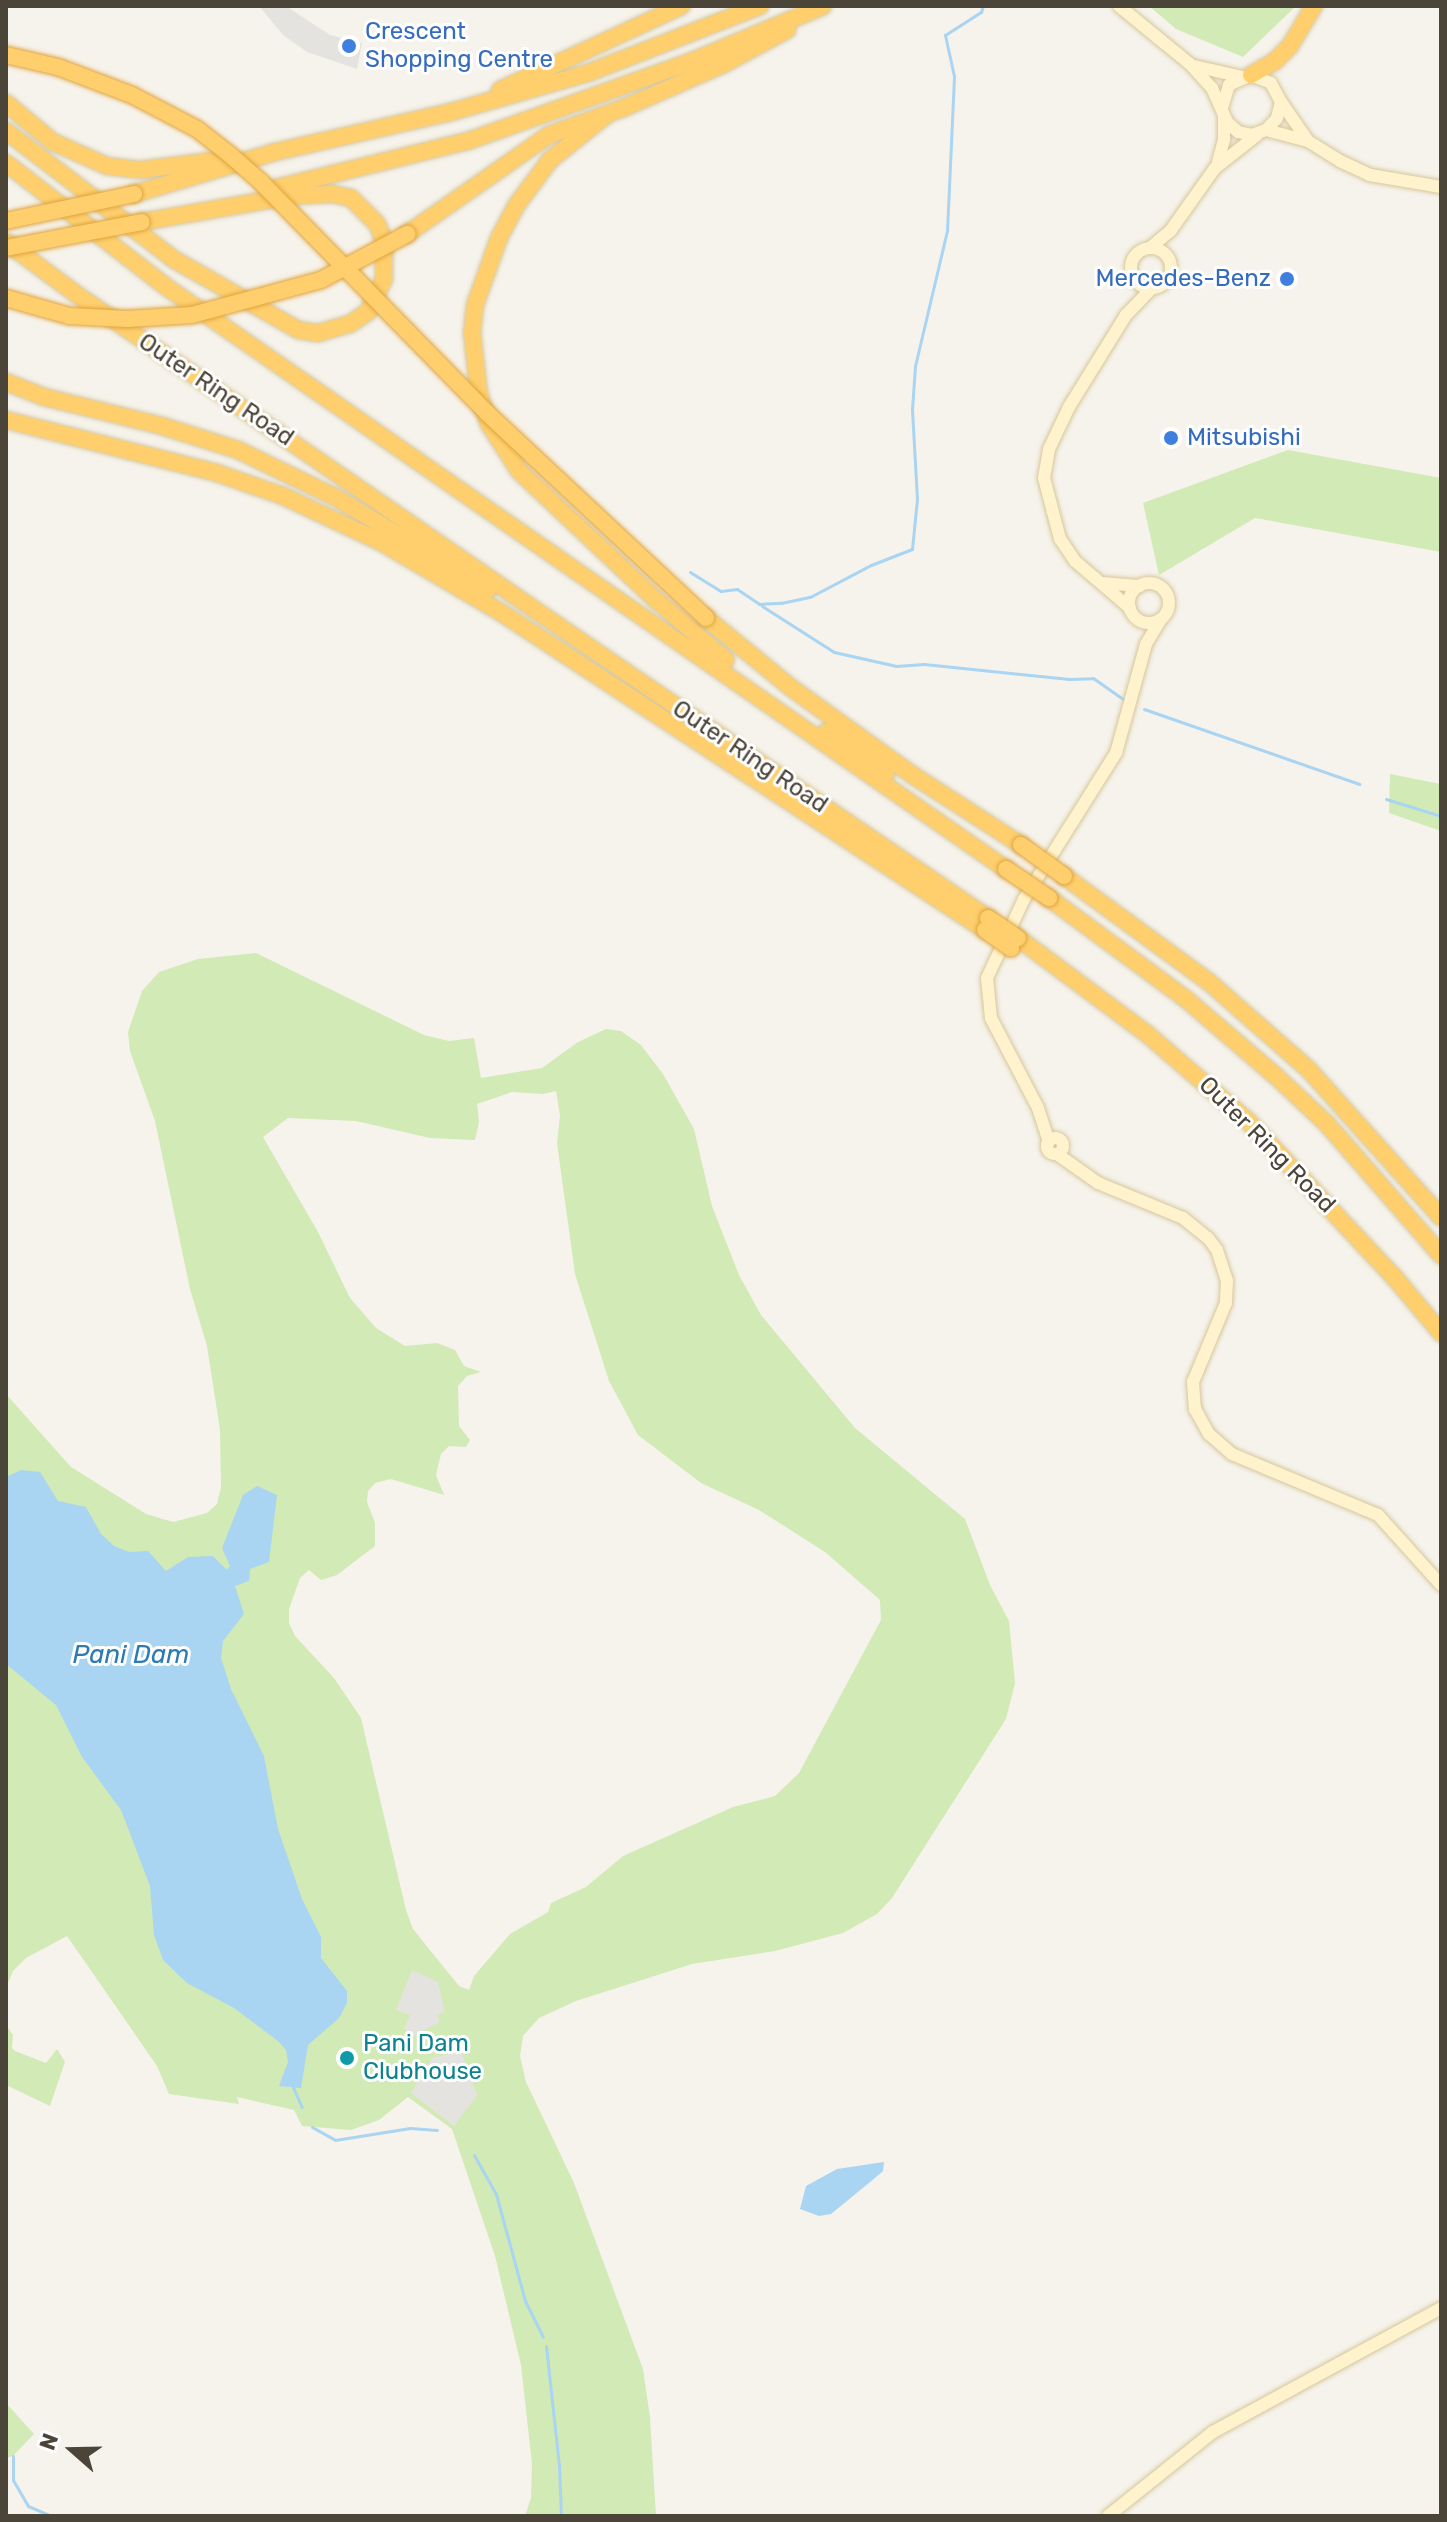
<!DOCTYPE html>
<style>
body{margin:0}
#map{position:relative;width:1447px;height:2522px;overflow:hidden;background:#f6f3ec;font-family:Rubik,sans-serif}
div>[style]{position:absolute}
.green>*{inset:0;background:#d2eab5}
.parking>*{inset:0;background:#e5e3e0}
.water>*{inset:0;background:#a9d4f2}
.stream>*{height:3px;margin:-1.5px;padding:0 1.5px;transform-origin:1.5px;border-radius:1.5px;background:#a9d4f2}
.roads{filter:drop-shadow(0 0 2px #d6c79b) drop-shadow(0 0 2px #d6c79b)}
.secondary>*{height:12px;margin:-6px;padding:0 6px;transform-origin:6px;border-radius:6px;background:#fff3cd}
.secondary>.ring{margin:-6px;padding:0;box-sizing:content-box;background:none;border:12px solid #fff3cd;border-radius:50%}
.highway>*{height:16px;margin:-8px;padding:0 8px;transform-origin:8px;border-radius:8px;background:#ffcf6e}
.bridges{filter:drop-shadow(0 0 2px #e0a43c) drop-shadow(0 0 2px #e0a43c)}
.highway-bridge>*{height:16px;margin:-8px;padding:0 8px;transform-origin:8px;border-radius:8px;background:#ffcf6e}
.dots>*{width:22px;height:22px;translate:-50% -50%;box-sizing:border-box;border:4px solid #fff;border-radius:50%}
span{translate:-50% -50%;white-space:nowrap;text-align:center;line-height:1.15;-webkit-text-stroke:6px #fff;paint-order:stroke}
.shop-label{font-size:24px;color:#366cbe}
.left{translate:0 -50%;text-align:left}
.right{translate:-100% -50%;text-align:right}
.street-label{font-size:24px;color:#4b4439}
.culture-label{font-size:24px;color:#0d838f}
.water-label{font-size:26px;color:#2e7ab2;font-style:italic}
.frame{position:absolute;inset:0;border:8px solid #4b4439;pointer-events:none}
.north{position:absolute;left:32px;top:2410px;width:80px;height:80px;-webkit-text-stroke:6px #fff;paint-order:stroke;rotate:290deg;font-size:22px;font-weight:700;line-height:32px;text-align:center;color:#4b4439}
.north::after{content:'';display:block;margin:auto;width:28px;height:36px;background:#4b4439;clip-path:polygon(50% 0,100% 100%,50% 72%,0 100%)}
</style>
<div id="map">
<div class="green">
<i style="clip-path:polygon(1149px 6px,1296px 6px,1243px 57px,1176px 29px)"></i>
<i style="clip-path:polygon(1288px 450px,1441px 478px,1441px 552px,1255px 518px,1159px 575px,1143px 503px)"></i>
<i style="clip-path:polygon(1390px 774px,1441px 784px,1441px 831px,1389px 813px)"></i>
<i style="clip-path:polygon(evenodd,256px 953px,424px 1035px,449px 1041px,474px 1038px,481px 1078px,542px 1068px,578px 1042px,606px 1029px,621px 1031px,641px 1045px,663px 1074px,694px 1129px,712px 1206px,739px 1275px,761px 1315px,855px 1428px,965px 1519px,990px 1585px,1009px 1621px,1015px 1683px,1006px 1719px,892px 1898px,877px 1914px,843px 1933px,775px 1951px,692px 1964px,576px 2001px,539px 2018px,523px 2036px,520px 2056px,526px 2082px,574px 2183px,643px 2369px,650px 2417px,656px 2516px,525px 2516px,531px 2498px,532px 2464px,521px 2365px,495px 2256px,452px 2129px,408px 2097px,379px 2120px,351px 2130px,302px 2126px,294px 2110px,237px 2097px,239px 2104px,169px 2094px,157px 2066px,67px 1936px,26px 1958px,13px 1971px,6px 1988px,6px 1394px,71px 1467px,146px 1514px,173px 1522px,207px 1513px,217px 1504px,221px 1487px,220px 1430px,207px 1346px,190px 1289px,155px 1121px,130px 1051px,128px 1032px,142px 991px,159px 972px,198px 959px,256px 953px,556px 1091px,560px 1116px,557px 1143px,575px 1274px,609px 1381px,638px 1435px,701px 1483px,759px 1510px,825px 1552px,880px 1600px,881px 1620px,799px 1773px,775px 1796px,733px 1807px,623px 1856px,586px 1887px,551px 1903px,548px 1912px,510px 1934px,474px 1976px,469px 1990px,459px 1986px,413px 1929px,406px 1910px,361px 1718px,334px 1678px,295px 1636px,289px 1623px,289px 1609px,300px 1578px,309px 1570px,321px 1580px,337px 1575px,375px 1546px,375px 1523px,367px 1502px,368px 1491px,375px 1483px,391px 1479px,444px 1495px,436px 1475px,441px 1454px,449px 1446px,466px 1447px,470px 1440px,459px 1426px,458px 1386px,467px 1376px,481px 1372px,464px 1366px,455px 1350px,437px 1343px,405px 1346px,376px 1328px,350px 1298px,318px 1232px,263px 1137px,288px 1118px,356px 1121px,430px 1138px,475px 1140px,479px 1122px,477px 1104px,512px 1092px,543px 1094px,556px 1091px)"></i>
<i style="clip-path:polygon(6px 2025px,13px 2035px,12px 2048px,15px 2051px,46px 2063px,57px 2049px,65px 2062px,50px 2106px,6px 2085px)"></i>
<i style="clip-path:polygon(6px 2403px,34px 2434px,13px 2456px,6px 2458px)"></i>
</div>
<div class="parking">
<i style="clip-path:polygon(259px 6px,286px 6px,330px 35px,362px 43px,357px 69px,307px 52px,283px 35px)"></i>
<i style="clip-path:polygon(412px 1970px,438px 1982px,445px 2012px,437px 2015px,440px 2022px,413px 2036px,404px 2029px,410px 2015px,396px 2010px)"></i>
<i style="clip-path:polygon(461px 2051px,477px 2095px,454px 2126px,411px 2093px,432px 2058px)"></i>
</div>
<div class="water">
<i style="clip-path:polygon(21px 1470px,40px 1472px,58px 1501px,86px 1507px,101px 1534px,114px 1546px,129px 1552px,148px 1551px,166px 1571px,188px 1557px,213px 1556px,227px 1570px,230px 1566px,222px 1548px,243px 1495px,257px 1486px,277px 1495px,269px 1562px,250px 1569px,249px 1581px,235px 1586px,244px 1614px,223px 1641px,221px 1658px,231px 1689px,264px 1756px,278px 1829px,302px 1899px,321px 1937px,321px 1958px,347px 1991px,347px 2003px,339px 2018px,308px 2045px,301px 2088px,279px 2086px,288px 2062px,286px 2050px,278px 2041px,234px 2008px,187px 1983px,163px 1960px,154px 1935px,150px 1886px,121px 1810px,82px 1757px,56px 1705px,6px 1664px,6px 1477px)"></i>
<i style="clip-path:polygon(884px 2162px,883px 2171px,875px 2178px,831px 2214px,819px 2216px,800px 2209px,806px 2186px,837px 2169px)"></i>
</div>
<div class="stream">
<i style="left:690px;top:572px;width:36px;rotate:32deg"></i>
<i style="left:721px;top:591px;width:16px;rotate:-7deg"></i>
<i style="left:737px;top:589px;width:27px;rotate:34deg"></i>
<i style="left:759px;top:604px;width:22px;rotate:-3deg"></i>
<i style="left:781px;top:603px;width:30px;rotate:-12deg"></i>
<i style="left:810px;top:597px;width:69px;rotate:-27.7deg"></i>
<i style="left:871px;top:565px;width:44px;rotate:-21.3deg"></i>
<i style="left:912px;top:549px;width:50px;rotate:-84.3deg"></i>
<i style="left:917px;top:499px;width:90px;rotate:-93.2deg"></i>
<i style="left:912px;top:409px;width:43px;rotate:-86deg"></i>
<i style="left:915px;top:366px;width:139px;rotate:-76.7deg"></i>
<i style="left:947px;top:231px;width:155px;rotate:-87.4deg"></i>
<i style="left:954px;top:76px;width:42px;rotate:-102.4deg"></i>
<i style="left:945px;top:35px;width:43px;rotate:-32.6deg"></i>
<i style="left:981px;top:12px;width:6px;rotate:-72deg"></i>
<i style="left:762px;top:606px;width:85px;rotate:32.6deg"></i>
<i style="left:834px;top:652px;width:64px;rotate:12.7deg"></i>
<i style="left:896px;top:666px;width:28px;rotate:-4deg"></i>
<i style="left:924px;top:664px;width:146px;rotate:5.9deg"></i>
<i style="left:1069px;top:679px;width:24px;rotate:-2deg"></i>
<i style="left:1093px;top:678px;width:37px;rotate:35deg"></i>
<i style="left:1144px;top:709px;width:228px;rotate:19.2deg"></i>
<i style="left:1386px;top:799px;width:58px;rotate:17.2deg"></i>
<i style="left:292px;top:2085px;width:24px;rotate:66deg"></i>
<i style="left:312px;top:2127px;width:26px;rotate:29deg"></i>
<i style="left:335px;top:2140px;width:76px;rotate:-9.1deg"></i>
<i style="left:410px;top:2128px;width:27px;rotate:4deg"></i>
<i style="left:474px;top:2155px;width:45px;rotate:60.6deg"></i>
<i style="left:496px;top:2194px;width:111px;rotate:74.8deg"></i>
<i style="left:525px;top:2301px;width:40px;rotate:63.4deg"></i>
<i style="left:546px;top:2346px;width:120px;rotate:83.8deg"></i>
<i style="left:559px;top:2465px;width:51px;rotate:87.8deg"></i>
<i style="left:13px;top:2456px;width:24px;rotate:90deg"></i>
<i style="left:13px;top:2480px;width:30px;rotate:60deg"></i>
<i style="left:28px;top:2506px;width:26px;rotate:23deg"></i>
</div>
<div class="roads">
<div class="secondary">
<i style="left:1119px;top:6px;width:93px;rotate:39.3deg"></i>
<i style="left:1191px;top:65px;width:31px;rotate:48deg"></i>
<i style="left:1212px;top:88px;width:37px;rotate:66deg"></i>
<i style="left:1227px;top:122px;width:15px;rotate:42deg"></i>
<i style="left:1238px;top:132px;width:14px;rotate:12deg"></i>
<i style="left:1252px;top:135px;width:15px;rotate:-20deg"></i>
<i style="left:1266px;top:130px;width:16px;rotate:-47deg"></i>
<i style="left:1277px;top:118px;width:16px;rotate:-76deg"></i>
<i style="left:1281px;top:102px;width:21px;rotate:-118deg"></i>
<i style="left:1271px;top:83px;width:22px;rotate:-158deg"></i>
<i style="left:1251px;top:75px;width:24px;rotate:156deg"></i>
<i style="left:1229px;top:85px;width:24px;rotate:107deg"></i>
<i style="left:1194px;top:66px;width:49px;rotate:12.9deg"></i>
<i style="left:1281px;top:102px;width:47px;rotate:55.3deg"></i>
<i style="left:1266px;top:130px;width:43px;rotate:14.7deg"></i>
<i style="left:1308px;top:141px;width:38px;rotate:32deg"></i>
<i style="left:1340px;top:161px;width:33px;rotate:25deg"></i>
<i style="left:1370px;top:175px;width:72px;rotate:9.6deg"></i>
<i style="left:1218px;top:162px;width:23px;rotate:-75deg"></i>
<i style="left:1224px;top:140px;width:23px;rotate:-90deg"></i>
<i style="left:1151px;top:247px;width:26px;rotate:-40deg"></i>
<i style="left:1171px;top:230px;width:76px;rotate:-54.6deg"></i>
<i style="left:1215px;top:168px;width:53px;rotate:-38.2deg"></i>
<i class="ring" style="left:1131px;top:248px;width:28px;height:28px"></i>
<i style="left:1103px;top:583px;width:37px;rotate:5deg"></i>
<i class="ring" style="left:1129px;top:583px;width:28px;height:28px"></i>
<i style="left:1130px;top:608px;width:72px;rotate:-139.5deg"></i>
<i style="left:1075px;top:561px;width:27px;rotate:-124deg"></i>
<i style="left:1060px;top:539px;width:63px;rotate:-104.7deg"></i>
<i style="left:1044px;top:478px;width:29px;rotate:-80deg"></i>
<i style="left:1049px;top:449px;width:47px;rotate:-64.5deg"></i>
<i style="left:1069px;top:407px;width:108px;rotate:-58.2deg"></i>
<i style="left:1126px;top:315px;width:37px;rotate:-46deg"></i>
<i class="ring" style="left:1047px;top:1138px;width:4px;height:4px"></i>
<i style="left:1049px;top:1142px;width:36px;rotate:-108deg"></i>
<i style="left:1038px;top:1108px;width:102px;rotate:-117.6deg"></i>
<i style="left:991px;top:1018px;width:40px;rotate:-95.7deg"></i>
<i style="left:987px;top:978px;width:87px;rotate:-64.9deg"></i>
<i style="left:1024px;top:899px;width:173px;rotate:-57.8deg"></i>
<i style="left:1116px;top:753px;width:113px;rotate:-74.6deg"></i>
<i style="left:1146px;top:644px;width:29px;rotate:-59deg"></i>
<i style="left:1057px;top:1154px;width:50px;rotate:35.3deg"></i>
<i style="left:1098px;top:1183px;width:92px;rotate:22.4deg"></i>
<i style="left:1183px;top:1218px;width:32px;rotate:39deg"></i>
<i style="left:1208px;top:1238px;width:15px;rotate:53deg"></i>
<i style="left:1217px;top:1250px;width:33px;rotate:72deg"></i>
<i style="left:1227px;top:1281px;width:22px;rotate:93deg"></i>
<i style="left:1226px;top:1303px;width:86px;rotate:112.7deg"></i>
<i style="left:1193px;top:1382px;width:27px;rotate:86deg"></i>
<i style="left:1195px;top:1409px;width:29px;rotate:61deg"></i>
<i style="left:1209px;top:1434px;width:30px;rotate:41deg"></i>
<i style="left:1232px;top:1454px;width:158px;rotate:22.7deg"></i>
<i style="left:1378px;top:1515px;width:94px;rotate:48deg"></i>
<i style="left:1108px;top:2516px;width:134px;rotate:-38.7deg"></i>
<i style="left:1213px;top:2432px;width:260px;rotate:-28.5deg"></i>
</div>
<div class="highway">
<i style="left:1251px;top:75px;width:28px;rotate:-30deg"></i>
<i style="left:1275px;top:61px;width:21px;rotate:-45deg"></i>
<i style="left:1290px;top:46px;width:47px;rotate:-59deg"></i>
<i style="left:500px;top:90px;width:200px;rotate:-24.8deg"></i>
<i style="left:6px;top:103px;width:61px;rotate:39.7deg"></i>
<i style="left:53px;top:142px;width:59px;rotate:24deg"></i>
<i style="left:107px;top:166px;width:32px;rotate:7deg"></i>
<i style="left:139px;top:170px;width:82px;rotate:-7deg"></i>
<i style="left:609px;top:113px;width:75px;rotate:141.5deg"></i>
<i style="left:550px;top:160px;width:57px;rotate:126.5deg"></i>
<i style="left:516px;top:206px;width:36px;rotate:118deg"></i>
<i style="left:499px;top:238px;width:71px;rotate:109.7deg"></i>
<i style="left:475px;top:305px;width:27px;rotate:96deg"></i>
<i style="left:472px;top:332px;width:62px;rotate:83.6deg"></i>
<i style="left:479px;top:394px;width:32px;rotate:72deg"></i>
<i style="left:489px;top:424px;width:56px;rotate:57.4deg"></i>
<i style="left:519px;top:471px;width:188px;rotate:43.3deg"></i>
<i style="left:656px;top:600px;width:92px;rotate:40.6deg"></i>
<i style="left:6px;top:131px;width:213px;rotate:37.4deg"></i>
<i style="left:175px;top:260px;width:142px;rotate:29.6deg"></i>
<i style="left:298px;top:330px;width:20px;rotate:9deg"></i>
<i style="left:318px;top:333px;width:33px;rotate:-16deg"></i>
<i style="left:350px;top:324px;width:22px;rotate:-34deg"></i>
<i style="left:368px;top:312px;width:37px;rotate:-64deg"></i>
<i style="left:384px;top:279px;width:38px;rotate:-90deg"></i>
<i style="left:384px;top:241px;width:18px;rotate:-112deg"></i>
<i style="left:377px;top:224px;width:37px;rotate:-135deg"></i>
<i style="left:351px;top:198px;width:19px;rotate:-168deg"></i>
<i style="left:332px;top:194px;width:41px;rotate:177.2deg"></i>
<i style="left:291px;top:196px;width:151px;rotate:170.1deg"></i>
<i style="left:6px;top:163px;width:201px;rotate:37.7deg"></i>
<i style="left:165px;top:286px;width:1023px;rotate:34.73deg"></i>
<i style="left:276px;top:188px;width:198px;rotate:-13.8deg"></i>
<i style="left:468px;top:141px;width:236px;rotate:-19.6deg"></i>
<i style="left:690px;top:62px;width:144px;rotate:-22.8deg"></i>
<i style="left:134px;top:194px;width:147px;rotate:-16.6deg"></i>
<i style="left:275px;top:152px;width:180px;rotate:-12.8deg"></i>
<i style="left:451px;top:112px;width:142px;rotate:-15.9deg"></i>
<i style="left:588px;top:73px;width:185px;rotate:-21.3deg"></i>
<i style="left:407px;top:234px;width:173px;rotate:-34.9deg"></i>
<i style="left:549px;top:135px;width:82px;rotate:-20deg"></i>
<i style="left:626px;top:107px;width:107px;rotate:-23.7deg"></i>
<i style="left:724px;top:64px;width:72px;rotate:-28.4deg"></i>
<i style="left:6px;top:242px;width:87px;rotate:36.6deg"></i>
<i style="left:76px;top:294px;width:626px;rotate:34.53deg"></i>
<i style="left:592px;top:649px;width:479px;rotate:34.2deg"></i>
<i style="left:6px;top:382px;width:41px;rotate:21.5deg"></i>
<i style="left:44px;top:397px;width:122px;rotate:13.8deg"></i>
<i style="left:162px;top:426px;width:80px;rotate:17.5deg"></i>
<i style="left:238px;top:450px;width:108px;rotate:25.9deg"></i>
<i style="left:335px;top:497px;width:179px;rotate:31deg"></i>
<i style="left:6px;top:420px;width:218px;rotate:14.1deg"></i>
<i style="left:217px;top:473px;width:70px;rotate:19.2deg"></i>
<i style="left:283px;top:496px;width:110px;rotate:25.2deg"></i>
<i style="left:383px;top:543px;width:142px;rotate:30.5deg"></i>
<i style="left:505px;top:615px;width:574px;rotate:33.27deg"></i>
<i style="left:706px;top:618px;width:109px;rotate:39.4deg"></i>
<i style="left:790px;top:687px;width:153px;rotate:35.7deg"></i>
<i style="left:914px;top:776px;width:127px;rotate:32.8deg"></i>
<i style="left:826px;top:732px;width:73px;rotate:34.3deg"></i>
<i style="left:1064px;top:876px;width:180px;rotate:36.2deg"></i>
<i style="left:1209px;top:982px;width:133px;rotate:41.3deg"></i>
<i style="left:1309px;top:1070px;width:198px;rotate:48.1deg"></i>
<i style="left:1049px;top:898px;width:170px;rotate:36.4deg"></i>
<i style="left:1186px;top:999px;width:120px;rotate:40.6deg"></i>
<i style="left:1277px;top:1077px;width:69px;rotate:43.2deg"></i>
<i style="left:1327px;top:1124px;width:174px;rotate:49deg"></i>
<i style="left:1018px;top:938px;width:159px;rotate:36.6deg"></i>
<i style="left:1146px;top:1033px;width:135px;rotate:40.8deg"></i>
<i style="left:1248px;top:1121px;width:215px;rotate:46.9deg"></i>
<i style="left:1395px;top:1278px;width:72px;rotate:50.1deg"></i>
</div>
</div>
<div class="bridges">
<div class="highway-bridge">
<i style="left:6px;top:55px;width:53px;rotate:13deg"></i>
<i style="left:58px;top:67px;width:79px;rotate:20.7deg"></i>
<i style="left:132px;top:95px;width:73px;rotate:27.6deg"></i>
<i style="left:197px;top:129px;width:41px;rotate:38deg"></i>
<i style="left:229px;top:154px;width:43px;rotate:41.2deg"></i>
<i style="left:261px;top:182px;width:323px;rotate:45.6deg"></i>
<i style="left:487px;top:413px;width:300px;rotate:43.1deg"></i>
<i style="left:6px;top:221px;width:131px;rotate:-11.9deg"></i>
<i style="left:6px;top:248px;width:138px;rotate:-10.8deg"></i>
<i style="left:6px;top:298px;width:66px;rotate:15.9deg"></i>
<i style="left:69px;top:316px;width:58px;rotate:3deg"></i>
<i style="left:127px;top:319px;width:65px;rotate:-3.5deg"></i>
<i style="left:192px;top:315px;width:134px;rotate:-15.2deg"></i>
<i style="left:321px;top:280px;width:98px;rotate:-28.1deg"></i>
<i style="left:1021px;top:845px;width:53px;rotate:35.8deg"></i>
<i style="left:1006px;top:869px;width:52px;rotate:34deg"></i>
<i style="left:988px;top:918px;width:36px;rotate:34deg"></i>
<i style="left:985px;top:930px;width:32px;rotate:35deg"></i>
</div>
</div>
<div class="dots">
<i style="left:349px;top:46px;background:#3f7fe0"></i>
<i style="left:1287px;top:279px;background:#3f7fe0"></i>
<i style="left:1171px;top:438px;background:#3f7fe0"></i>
<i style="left:347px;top:2058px;background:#0f9aa8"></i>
</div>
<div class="shop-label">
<span class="left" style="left:365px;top:46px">Crescent<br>Shopping Centre</span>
<span class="right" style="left:1271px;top:279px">Mercedes-Benz</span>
<span class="left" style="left:1187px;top:438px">Mitsubishi</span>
</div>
<div class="street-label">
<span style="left:216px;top:390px;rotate:34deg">Outer Ring Road</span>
<span style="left:750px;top:757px;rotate:34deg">Outer Ring Road</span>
<span style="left:1267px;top:1145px;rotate:45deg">Outer Ring Road</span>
</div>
<div class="culture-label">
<span class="left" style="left:363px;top:2058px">Pani Dam<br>Clubhouse</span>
</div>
<div class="water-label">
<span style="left:131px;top:1655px">Pani Dam</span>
</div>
<div class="frame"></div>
<div class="north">N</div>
</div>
